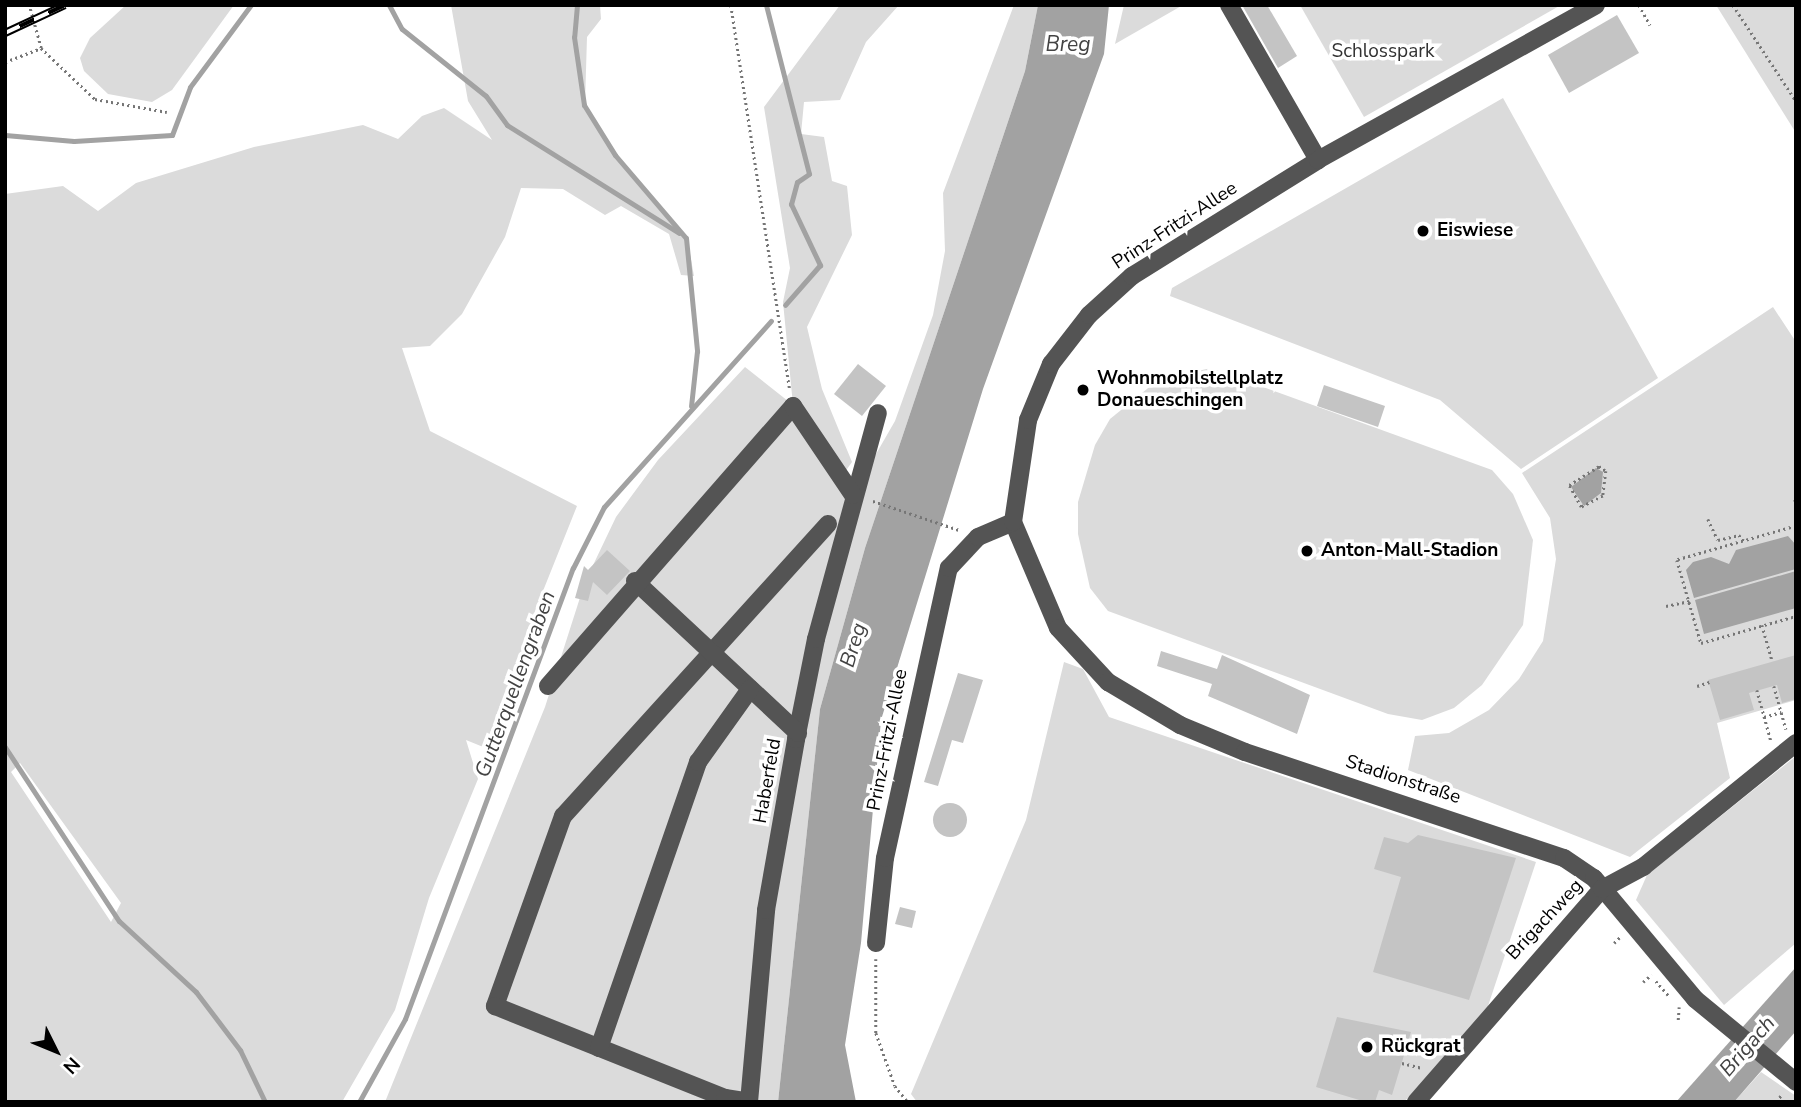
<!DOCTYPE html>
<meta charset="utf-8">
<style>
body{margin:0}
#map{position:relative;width:1801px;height:1107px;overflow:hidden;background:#fff;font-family:"Nunito Sans",sans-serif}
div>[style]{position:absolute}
.green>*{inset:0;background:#dbdbdb}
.water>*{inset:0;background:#a2a2a2}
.stream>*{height:5px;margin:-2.5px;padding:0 2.5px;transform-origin:2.5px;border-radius:2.5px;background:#a2a2a2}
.building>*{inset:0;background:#c4c4c4}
.round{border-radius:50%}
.path>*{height:2.5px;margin-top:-1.25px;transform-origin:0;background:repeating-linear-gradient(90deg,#767676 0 2px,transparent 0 5.5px)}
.minor>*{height:18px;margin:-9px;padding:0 9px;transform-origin:9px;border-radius:9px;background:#545454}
.rail>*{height:8px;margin-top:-4px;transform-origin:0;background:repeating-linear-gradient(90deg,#fff 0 16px,#000 0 32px);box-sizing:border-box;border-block:2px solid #000}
.dots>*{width:19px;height:19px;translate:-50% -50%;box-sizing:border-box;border:4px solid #fff;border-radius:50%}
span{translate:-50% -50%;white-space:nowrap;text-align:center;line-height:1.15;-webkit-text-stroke:7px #fff;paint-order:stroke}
.park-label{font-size:19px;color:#323232}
.street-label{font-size:19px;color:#000}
.poi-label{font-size:19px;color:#000;font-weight:700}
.left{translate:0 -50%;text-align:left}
.water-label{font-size:21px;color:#434343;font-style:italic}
.frame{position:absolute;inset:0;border:7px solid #000;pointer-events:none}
.north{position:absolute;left:21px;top:1016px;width:70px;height:70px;-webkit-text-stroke:5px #fff;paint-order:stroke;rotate:133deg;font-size:19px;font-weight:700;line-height:28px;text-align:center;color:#000}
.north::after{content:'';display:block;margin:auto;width:24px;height:32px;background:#000;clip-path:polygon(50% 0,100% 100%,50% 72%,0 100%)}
</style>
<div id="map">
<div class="green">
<i style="clip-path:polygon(126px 5px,234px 5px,172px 90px,152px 102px,108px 94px,84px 71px,80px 58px,90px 38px)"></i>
<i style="clip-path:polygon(evenodd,451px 5px,600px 5px,601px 19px,587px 37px,585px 104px,617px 155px,687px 237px,694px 276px,681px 275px,669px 234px,621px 206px,605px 215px,563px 189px,521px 188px,505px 237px,462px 314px,430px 346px,402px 348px,430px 431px,577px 506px,535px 611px,498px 753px,466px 740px,478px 779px,429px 898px,395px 1010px,342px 1102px,5px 1102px,5px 194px,63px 186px,98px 211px,136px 183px,254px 147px,363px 125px,398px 139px,422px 116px,444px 108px,492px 140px,468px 101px,451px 5px,20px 763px,121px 903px,111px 922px,11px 772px,20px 763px)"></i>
<i style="clip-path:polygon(840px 5px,899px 5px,866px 42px,840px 100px,804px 102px,801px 134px,824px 137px,832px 181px,847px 186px,852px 235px,807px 327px,822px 389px,852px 462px,842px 476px,853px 494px,895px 421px,933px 315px,945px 251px,943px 193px,1014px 5px,1038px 5px,1025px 71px,865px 548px,820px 709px,778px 1102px,385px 1102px,545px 707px,585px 582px,616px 517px,658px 460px,745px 367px,793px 405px,783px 302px,790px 268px,764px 107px)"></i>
<i style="clip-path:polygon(1124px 5px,1183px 5px,1115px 44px)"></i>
<i style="clip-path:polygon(1300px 5px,1561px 5px,1364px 117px)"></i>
<i style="clip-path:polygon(1716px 5px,1796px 5px,1796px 133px)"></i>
<i style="clip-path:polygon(1503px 98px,1658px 378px,1521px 469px,1440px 400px,1170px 296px,1172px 288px)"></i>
<i style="clip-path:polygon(1773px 307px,1796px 342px,1796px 700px,1717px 723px,1730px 778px,1630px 857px,1408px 770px,1415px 736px,1449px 733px,1489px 710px,1519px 679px,1543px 641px,1556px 559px,1550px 518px,1522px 473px)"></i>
<i style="clip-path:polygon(1211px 368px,1492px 470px,1513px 494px,1533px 540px,1523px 625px,1482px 685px,1454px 708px,1422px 720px,1388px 714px,1108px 611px,1090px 588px,1078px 534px,1078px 502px,1095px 445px,1110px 419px,1158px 380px)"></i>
<i style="clip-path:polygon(1064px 662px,1083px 669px,1109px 717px,1536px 862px,1486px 1012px,1404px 1102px,917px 1102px,911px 1094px,1026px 820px)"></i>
<i style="clip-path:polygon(1796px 756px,1796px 943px,1724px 1005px,1636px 900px,1647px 875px)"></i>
<i style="clip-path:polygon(1761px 1072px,1796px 1096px,1796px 1102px,1734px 1102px)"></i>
</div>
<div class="water">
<i style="clip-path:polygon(1038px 5px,1109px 5px,1104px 54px,983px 389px,881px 720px,861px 943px,845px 1045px,856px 1102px,778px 1102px,820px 709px,865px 548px,1025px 71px)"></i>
<i style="clip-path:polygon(1596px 468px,1603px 472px,1601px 493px,1584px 506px,1571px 487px)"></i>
<i style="clip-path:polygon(1788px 536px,1796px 545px,1796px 569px,1694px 598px,1686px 570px,1693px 562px,1711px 557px,1729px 564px,1736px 550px)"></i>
<i style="clip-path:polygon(1796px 571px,1796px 608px,1704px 634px,1695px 600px)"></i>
<i style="clip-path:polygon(1796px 967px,1796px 1031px,1734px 1102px,1676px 1102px)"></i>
</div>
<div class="stream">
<i style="left:389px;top:5px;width:27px;rotate:62deg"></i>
<i style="left:402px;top:29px;width:107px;rotate:38.6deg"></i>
<i style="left:486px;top:96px;width:36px;rotate:54deg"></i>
<i style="left:507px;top:125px;width:203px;rotate:32.1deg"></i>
<i style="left:577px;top:5px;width:32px;rotate:95deg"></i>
<i style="left:574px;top:37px;width:69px;rotate:81.6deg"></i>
<i style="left:584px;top:105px;width:59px;rotate:58.2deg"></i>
<i style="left:615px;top:155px;width:109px;rotate:49.5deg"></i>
<i style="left:686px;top:238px;width:114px;rotate:84.4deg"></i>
<i style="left:697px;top:351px;width:55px;rotate:96.2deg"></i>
<i style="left:766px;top:5px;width:174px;rotate:75.7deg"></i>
<i style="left:809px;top:174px;width:14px;rotate:146deg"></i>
<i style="left:797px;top:182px;width:23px;rotate:105deg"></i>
<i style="left:791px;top:204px;width:68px;rotate:64.6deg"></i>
<i style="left:820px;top:265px;width:53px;rotate:131.2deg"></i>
<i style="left:5px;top:135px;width:69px;rotate:5deg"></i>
<i style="left:74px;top:141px;width:98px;rotate:-3.5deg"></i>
<i style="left:172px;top:135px;width:51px;rotate:-69.4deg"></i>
<i style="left:190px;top:87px;width:102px;rotate:-53.4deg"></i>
<i style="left:5px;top:747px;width:208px;rotate:56.8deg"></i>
<i style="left:119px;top:921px;width:105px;rotate:42.7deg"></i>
<i style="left:196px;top:992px;width:73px;rotate:52.8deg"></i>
<i style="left:240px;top:1050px;width:58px;rotate:64.3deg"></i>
<i style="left:359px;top:1102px;width:95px;rotate:-61deg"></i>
<i style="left:405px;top:1019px;width:481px;rotate:-69.6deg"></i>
<i style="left:573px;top:568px;width:68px;rotate:-63.1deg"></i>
<i style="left:604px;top:507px;width:250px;rotate:-48.1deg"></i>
</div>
<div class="building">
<i style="clip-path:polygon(1242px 5px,1267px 5px,1297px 56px,1278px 68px)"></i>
<i style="clip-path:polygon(1617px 15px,1639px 53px,1569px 93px,1548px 55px)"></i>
<i style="clip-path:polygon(858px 364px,886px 386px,862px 416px,834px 394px)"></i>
<i style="clip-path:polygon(1324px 385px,1385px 406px,1378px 427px,1317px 406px)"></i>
<i style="clip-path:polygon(607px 550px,630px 571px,607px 595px,593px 582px,588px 601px,575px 598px,584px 566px,588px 570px)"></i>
<i style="clip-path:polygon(1161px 651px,1217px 669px,1222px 655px,1310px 695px,1297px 734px,1208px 696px,1212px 684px,1157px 666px)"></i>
<i style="clip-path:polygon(1796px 655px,1796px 699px,1782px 703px,1777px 685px,1749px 693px,1754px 710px,1720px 720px,1708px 680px)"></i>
<i style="clip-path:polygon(958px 673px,983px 680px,963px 743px,952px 740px,938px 786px,924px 782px)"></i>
<i class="round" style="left:933px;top:803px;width:34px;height:34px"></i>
<i style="clip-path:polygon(1418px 835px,1516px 858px,1469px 1000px,1373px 972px,1401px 877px,1374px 869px,1384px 837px,1408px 843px)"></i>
<i style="clip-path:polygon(900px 907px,916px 911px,912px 928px,895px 924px)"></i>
<i style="clip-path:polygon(1337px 1017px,1411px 1032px,1392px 1095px,1379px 1090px,1375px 1102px,1366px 1102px,1316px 1087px)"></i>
</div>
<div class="path">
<i style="left:731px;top:5px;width:389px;rotate:81.3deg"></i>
<i style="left:1639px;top:5px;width:23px;rotate:61deg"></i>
<i style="left:1733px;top:5px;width:115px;rotate:56.7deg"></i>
<i style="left:41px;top:48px;width:74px;rotate:43.4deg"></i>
<i style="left:95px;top:99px;width:73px;rotate:10.2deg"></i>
<i style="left:5px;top:62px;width:39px;rotate:-21deg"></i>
<i style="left:41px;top:48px;width:45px;rotate:-105.6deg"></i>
<i style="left:1599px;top:466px;width:9px;rotate:36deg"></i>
<i style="left:1606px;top:471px;width:25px;rotate:97deg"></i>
<i style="left:1603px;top:496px;width:25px;rotate:153deg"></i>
<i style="left:1581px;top:507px;width:25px;rotate:-119deg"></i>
<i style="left:1569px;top:485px;width:36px;rotate:-32deg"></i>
<i style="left:1795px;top:499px;width:5px;rotate:79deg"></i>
<i style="left:873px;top:501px;width:91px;rotate:18.6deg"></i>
<i style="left:1708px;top:519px;width:23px;rotate:65deg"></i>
<i style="left:1718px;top:540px;width:22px;rotate:-13deg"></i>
<i style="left:1739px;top:535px;width:8px;rotate:50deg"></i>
<i style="left:1796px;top:526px;width:124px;rotate:164.1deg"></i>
<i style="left:1677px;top:560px;width:86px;rotate:73.9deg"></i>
<i style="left:1701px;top:643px;width:99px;rotate:-15.9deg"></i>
<i style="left:1666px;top:606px;width:24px;rotate:-12deg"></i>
<i style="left:1762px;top:625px;width:37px;rotate:74deg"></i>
<i style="left:1697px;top:686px;width:13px;rotate:-18deg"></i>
<i style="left:1774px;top:686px;width:45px;rotate:74.4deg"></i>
<i style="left:1757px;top:690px;width:53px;rotate:74.6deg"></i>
<i style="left:1764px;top:717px;width:18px;rotate:-16deg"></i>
<i style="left:1614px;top:943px;width:8px;rotate:-45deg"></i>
<i style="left:876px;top:959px;width:74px;rotate:90deg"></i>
<i style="left:876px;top:1033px;width:56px;rotate:70.3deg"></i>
<i style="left:895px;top:1086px;width:21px;rotate:51deg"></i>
<i style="left:1656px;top:981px;width:21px;rotate:49deg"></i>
<i style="left:1643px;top:982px;width:11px;rotate:-41deg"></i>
<i style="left:1678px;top:1020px;width:13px;rotate:-86deg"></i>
<i style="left:1402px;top:1063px;width:21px;rotate:14deg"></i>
<i style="left:1776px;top:1102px;width:10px;rotate:-53deg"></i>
</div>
<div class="minor">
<i style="left:1229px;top:5px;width:179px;rotate:60.1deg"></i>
<i style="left:1013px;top:522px;width:115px;rotate:67deg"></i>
<i style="left:1058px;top:628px;width:74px;rotate:47.2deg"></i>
<i style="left:1108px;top:682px;width:84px;rotate:30.8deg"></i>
<i style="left:1180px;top:725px;width:70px;rotate:22.6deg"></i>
<i style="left:1245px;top:752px;width:336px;rotate:18.4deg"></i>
<i style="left:1564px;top:858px;width:36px;rotate:34deg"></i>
<i style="left:1594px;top:878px;width:158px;rotate:50.1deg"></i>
<i style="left:1695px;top:999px;width:131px;rotate:39.4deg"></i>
<i style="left:828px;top:524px;width:394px;rotate:132.2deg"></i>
<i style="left:563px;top:816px;width:202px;rotate:109.7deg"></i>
<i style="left:495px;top:1006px;width:248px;rotate:21.8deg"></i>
<i style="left:725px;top:1098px;width:24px;rotate:9deg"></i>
<i style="left:749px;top:1102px;width:193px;rotate:-84.9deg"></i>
<i style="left:766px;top:910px;width:174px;rotate:-80deg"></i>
<i style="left:796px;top:739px;width:102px;rotate:-78.7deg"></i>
<i style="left:816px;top:639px;width:234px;rotate:-74.7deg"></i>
<i style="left:635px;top:581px;width:223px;rotate:43deg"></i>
<i style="left:548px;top:686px;width:372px;rotate:-48.8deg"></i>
<i style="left:793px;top:406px;width:107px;rotate:56deg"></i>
<i style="left:876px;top:943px;width:85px;rotate:-84deg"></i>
<i style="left:885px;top:858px;width:297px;rotate:-77.6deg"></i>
<i style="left:949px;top:568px;width:42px;rotate:-46.9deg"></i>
<i style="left:978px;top:537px;width:38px;rotate:-23deg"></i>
<i style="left:1013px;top:522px;width:103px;rotate:-81.6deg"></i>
<i style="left:1028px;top:420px;width:61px;rotate:-67.7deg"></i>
<i style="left:1051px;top:364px;width:62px;rotate:-52.2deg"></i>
<i style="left:1089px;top:315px;width:58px;rotate:-42.2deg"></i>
<i style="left:1132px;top:276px;width:219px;rotate:-31.9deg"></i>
<i style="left:1318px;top:160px;width:318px;rotate:-29.1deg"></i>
<i style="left:599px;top:1048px;width:303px;rotate:-70.9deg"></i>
<i style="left:698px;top:762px;width:90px;rotate:-54.5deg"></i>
<i style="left:1416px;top:1102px;width:283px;rotate:-48.9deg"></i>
<i style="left:1602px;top:889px;width:47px;rotate:-28.2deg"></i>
<i style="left:1643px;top:867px;width:197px;rotate:-39deg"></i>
</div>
<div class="rail">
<i style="left:5px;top:33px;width:66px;rotate:-25deg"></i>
</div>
<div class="dots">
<i style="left:1423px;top:231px;background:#000"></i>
<i style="left:1083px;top:390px;background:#000"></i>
<i style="left:1307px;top:551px;background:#000"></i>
<i style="left:1367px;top:1047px;background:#000"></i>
</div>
<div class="park-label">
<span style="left:1383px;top:52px">Schlosspark</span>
</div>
<div class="street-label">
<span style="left:1175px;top:226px;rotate:-33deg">Prinz-Fritzi-Allee</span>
<span style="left:888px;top:740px;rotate:-79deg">Prinz-Fritzi-Allee</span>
<span style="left:1403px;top:780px;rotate:18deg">Stadionstraße</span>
<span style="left:768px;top:781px;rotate:-80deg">Haberfeld</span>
<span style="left:1545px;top:920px;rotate:-47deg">Brigachweg</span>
</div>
<div class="poi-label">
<span class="left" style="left:1437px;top:231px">Eiswiese</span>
<span class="left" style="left:1097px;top:390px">Wohnmobilstellplatz<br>Donaueschingen</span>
<span class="left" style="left:1321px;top:551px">Anton-Mall-Stadion</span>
<span class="left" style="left:1381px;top:1047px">Rückgrat</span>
</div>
<div class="water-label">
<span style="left:1068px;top:44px">Breg</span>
<span style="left:853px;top:645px;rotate:-73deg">Breg</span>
<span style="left:515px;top:684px;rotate:-70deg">Gutterquellengraben</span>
<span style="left:1747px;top:1046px;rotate:-49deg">Brigach</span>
</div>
<div class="frame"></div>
<div class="north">N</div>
</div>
